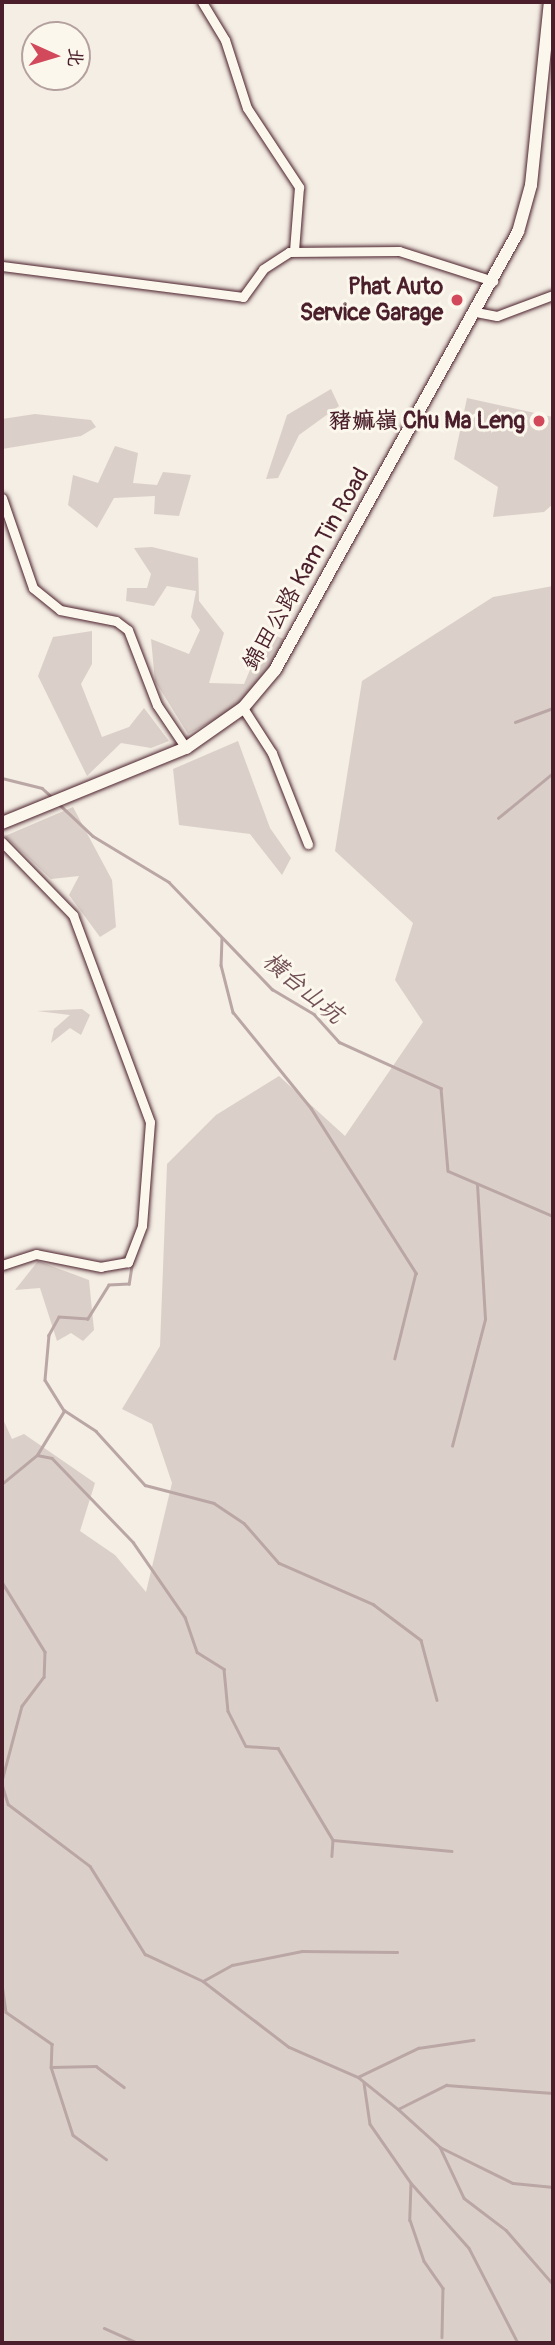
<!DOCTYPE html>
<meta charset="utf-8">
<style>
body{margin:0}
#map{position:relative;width:555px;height:2345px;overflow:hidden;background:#f4eee4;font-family:Pangolin,"LXGW WenKai TC",sans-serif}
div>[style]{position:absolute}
.green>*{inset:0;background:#dbd0c9}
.stream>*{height:2.5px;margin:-1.25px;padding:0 1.25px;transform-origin:1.25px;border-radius:1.25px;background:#baa7a5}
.roads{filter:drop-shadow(0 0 2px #4a1f2b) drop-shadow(0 0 2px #4a1f2b)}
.minor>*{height:9px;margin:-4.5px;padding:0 4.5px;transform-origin:4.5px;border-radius:4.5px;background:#fbf7ec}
.secondary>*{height:12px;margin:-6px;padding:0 6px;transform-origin:6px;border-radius:6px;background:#fbf7ec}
.dots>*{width:19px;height:19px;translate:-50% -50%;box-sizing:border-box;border:4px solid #fbf7ec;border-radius:50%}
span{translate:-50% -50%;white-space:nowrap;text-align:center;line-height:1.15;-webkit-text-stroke:6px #fbf7ec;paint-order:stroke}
.poi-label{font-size:23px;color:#4a1f2b;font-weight:700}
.right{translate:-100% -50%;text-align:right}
.street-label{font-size:23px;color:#4a1f2b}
.water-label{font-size:24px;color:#714f56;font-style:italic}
.frame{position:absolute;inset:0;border:4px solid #4a1f2b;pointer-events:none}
.north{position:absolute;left:21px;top:21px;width:70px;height:70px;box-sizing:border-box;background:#fbf7ec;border:2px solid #b4a19f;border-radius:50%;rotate:94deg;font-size:19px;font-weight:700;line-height:28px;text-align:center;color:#4a1f2b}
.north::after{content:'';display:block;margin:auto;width:24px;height:32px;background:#d1495b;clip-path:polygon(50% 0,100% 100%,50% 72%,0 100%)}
</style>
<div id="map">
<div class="green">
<i style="clip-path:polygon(331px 389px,339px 406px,299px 435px,278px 478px,266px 479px,287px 415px)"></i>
<i style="clip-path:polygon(467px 398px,553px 417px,553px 504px,544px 512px,493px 517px,498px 487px,454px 459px)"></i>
<i style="clip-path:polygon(35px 414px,91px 420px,96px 427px,81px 436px,2px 449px,2px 419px)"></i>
<i style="clip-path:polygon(115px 446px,138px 453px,133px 483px,157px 485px,163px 472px,191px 475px,179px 516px,154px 514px,155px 496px,114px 498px,97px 528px,68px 505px,73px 475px,98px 483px)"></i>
<i style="clip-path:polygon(152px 547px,198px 558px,199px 601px,224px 633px,209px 683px,244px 684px,266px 632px,284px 639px,274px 674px,237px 708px,188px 734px,155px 681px,151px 639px,189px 654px,200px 630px,191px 617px,196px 591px,167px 586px,154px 606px,126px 601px,127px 588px,147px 588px,151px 574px,134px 548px)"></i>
<i style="clip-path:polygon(553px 586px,553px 2343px,2px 2343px,2px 1417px,12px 1439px,24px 1434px,95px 1483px,80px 1531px,115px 1555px,146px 1592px,172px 1483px,152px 1424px,122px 1409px,160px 1346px,167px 1164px,216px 1115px,279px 1076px,345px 1136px,423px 1022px,395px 980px,413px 923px,335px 851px,362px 681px,493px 597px)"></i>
<i style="clip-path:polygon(92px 631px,92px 664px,81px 684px,102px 737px,129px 727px,144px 708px,169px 741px,151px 748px,121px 743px,87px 776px,38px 676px,53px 637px)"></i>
<i style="clip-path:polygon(238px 741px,270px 828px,291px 858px,282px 875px,250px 834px,179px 825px,173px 769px)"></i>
<i style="clip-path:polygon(73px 807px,112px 880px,116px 927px,100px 937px,69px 895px,79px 876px,51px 879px,5px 836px)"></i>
<i style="clip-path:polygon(82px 1009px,90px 1015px,81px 1035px,70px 1028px,51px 1043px,54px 1029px,70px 1015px,37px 1011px)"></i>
<i style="clip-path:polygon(38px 1261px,89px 1280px,94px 1330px,83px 1341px,71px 1333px,57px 1341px,40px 1288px,15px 1290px)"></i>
</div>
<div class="stream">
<i style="left:515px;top:722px;width:40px;rotate:-20.2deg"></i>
<i style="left:2px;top:778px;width:41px;rotate:14deg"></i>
<i style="left:42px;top:788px;width:15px;rotate:42deg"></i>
<i style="left:60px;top:805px;width:45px;rotate:43.2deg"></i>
<i style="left:93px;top:836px;width:89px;rotate:31.2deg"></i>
<i style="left:169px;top:882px;width:149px;rotate:46.1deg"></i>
<i style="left:272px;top:989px;width:49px;rotate:30.8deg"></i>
<i style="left:314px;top:1014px;width:38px;rotate:48deg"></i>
<i style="left:339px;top:1042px;width:112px;rotate:24.3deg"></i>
<i style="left:441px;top:1088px;width:83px;rotate:85.2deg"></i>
<i style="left:448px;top:1171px;width:114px;rotate:23.2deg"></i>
<i style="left:498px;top:818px;width:71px;rotate:-39.3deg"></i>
<i style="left:222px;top:938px;width:27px;rotate:92deg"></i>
<i style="left:221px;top:965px;width:49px;rotate:75.7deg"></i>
<i style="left:233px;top:1012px;width:124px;rotate:50.9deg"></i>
<i style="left:311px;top:1108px;width:196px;rotate:57.5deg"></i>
<i style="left:416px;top:1273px;width:88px;rotate:103.9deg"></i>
<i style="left:133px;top:1260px;width:24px;rotate:99deg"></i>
<i style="left:129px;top:1284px;width:20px;rotate:177deg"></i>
<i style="left:109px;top:1285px;width:40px;rotate:122deg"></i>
<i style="left:88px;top:1319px;width:29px;rotate:-176deg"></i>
<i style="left:59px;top:1317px;width:21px;rotate:119deg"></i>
<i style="left:49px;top:1335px;width:45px;rotate:95.1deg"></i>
<i style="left:45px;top:1380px;width:36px;rotate:58deg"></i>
<i style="left:64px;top:1410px;width:38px;rotate:33deg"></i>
<i style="left:96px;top:1431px;width:73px;rotate:47.8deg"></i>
<i style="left:145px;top:1485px;width:71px;rotate:14.6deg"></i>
<i style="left:214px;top:1503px;width:36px;rotate:34deg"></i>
<i style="left:244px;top:1523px;width:53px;rotate:48.8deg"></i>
<i style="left:279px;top:1563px;width:103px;rotate:23.6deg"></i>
<i style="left:373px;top:1604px;width:60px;rotate:36.9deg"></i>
<i style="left:421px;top:1640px;width:62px;rotate:75.1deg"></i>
<i style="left:452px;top:1446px;width:131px;rotate:-75.4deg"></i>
<i style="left:485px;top:1319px;width:134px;rotate:-93.4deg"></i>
<i style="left:37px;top:1455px;width:15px;rotate:11deg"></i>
<i style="left:52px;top:1458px;width:117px;rotate:46deg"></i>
<i style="left:133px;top:1542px;width:91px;rotate:55.3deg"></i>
<i style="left:185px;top:1617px;width:37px;rotate:71deg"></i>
<i style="left:197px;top:1652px;width:32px;rotate:32deg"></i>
<i style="left:224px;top:1669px;width:42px;rotate:84.6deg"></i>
<i style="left:228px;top:1711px;width:39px;rotate:63deg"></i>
<i style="left:246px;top:1746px;width:32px;rotate:4deg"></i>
<i style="left:278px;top:1748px;width:107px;rotate:59.1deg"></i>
<i style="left:333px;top:1840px;width:16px;rotate:94deg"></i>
<i style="left:3px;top:1483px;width:44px;rotate:-39.5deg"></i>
<i style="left:37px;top:1455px;width:52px;rotate:-58.5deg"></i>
<i style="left:2px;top:1582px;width:82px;rotate:58.4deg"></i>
<i style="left:45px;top:1652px;width:25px;rotate:92deg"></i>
<i style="left:44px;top:1677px;width:36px;rotate:127deg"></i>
<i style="left:22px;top:1706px;width:78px;rotate:104.9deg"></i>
<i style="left:2px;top:1784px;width:21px;rotate:73deg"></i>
<i style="left:8px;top:1804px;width:103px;rotate:37.1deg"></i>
<i style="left:90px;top:1866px;width:104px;rotate:58deg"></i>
<i style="left:145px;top:1954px;width:64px;rotate:25deg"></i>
<i style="left:203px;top:1981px;width:108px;rotate:37.5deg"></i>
<i style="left:289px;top:2047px;width:75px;rotate:23.5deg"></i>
<i style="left:358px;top:2077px;width:51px;rotate:38.7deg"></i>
<i style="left:398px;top:2109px;width:57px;rotate:42.1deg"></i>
<i style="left:440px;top:2147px;width:56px;rotate:64.8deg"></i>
<i style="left:464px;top:2198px;width:53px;rotate:37.3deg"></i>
<i style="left:506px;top:2230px;width:72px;rotate:49deg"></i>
<i style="left:333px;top:1840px;width:119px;rotate:5.3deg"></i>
<i style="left:203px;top:1981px;width:33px;rotate:-29deg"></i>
<i style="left:232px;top:1965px;width:71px;rotate:-11.3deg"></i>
<i style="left:302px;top:1951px;width:95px;rotate:0.6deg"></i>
<i style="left:2px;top:1984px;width:28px;rotate:82deg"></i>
<i style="left:6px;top:2012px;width:56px;rotate:34.8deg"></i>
<i style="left:52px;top:2044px;width:23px;rotate:92deg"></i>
<i style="left:51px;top:2067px;width:71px;rotate:72.1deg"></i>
<i style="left:73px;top:2135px;width:41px;rotate:36deg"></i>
<i style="left:51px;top:2067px;width:45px;rotate:-1.3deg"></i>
<i style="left:96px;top:2066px;width:35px;rotate:37deg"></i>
<i style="left:358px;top:2077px;width:67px;rotate:-25.8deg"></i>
<i style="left:418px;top:2048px;width:56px;rotate:-8.3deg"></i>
<i style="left:364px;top:2083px;width:41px;rotate:81.7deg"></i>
<i style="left:370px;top:2124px;width:72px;rotate:55.2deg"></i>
<i style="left:411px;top:2183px;width:37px;rotate:92deg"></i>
<i style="left:410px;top:2220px;width:43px;rotate:71.1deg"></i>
<i style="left:424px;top:2261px;width:33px;rotate:55deg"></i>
<i style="left:443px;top:2288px;width:49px;rotate:91.2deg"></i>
<i style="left:398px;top:2109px;width:54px;rotate:-26.6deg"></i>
<i style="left:446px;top:2085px;width:107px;rotate:4.3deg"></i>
<i style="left:440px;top:2147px;width:81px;rotate:26.3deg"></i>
<i style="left:513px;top:2183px;width:40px;rotate:5.7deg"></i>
<i style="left:412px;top:2184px;width:86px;rotate:48.3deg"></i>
<i style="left:469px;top:2248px;width:107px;rotate:62.7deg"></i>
<i style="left:104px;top:2328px;width:37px;rotate:24deg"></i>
</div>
<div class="roads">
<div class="minor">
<i style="left:202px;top:2px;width:44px;rotate:58.8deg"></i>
<i style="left:225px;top:40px;width:71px;rotate:72.1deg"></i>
<i style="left:247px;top:108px;width:95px;rotate:56.6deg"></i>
<i style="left:299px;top:187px;width:63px;rotate:94.5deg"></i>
<i style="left:2px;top:266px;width:243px;rotate:7.3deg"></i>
<i style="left:243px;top:297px;width:34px;rotate:-54deg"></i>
<i style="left:263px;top:269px;width:31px;rotate:-33deg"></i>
<i style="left:289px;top:252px;width:110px;rotate:-0.5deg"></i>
<i style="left:399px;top:251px;width:99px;rotate:17.7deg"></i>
<i style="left:476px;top:312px;width:21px;rotate:11deg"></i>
<i style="left:497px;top:316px;width:60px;rotate:-20.6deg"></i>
<i style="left:2px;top:498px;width:95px;rotate:71deg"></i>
<i style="left:33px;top:588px;width:35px;rotate:39deg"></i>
<i style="left:60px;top:610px;width:57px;rotate:11.1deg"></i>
<i style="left:116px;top:621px;width:15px;rotate:37deg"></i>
<i style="left:128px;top:630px;width:80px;rotate:68.9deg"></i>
<i style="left:157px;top:705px;width:52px;rotate:56deg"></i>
<i style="left:243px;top:708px;width:54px;rotate:57.2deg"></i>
<i style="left:272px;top:753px;width:98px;rotate:68.4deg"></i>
<i style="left:2px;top:842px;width:102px;rotate:45.8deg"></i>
<i style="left:73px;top:915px;width:221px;rotate:69.6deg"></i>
<i style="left:150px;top:1122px;width:104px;rotate:94.4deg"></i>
<i style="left:142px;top:1226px;width:39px;rotate:111deg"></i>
<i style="left:128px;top:1262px;width:27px;rotate:170deg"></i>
<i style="left:101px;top:1267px;width:66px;rotate:-168.7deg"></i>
<i style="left:36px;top:1254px;width:36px;rotate:162deg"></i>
</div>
<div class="secondary">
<i style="left:2px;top:823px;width:199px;rotate:-22.2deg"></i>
<i style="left:186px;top:748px;width:70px;rotate:-35.1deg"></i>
<i style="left:243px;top:708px;width:50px;rotate:-49.9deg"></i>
<i style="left:275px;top:670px;width:501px;rotate:-60.98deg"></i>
<i style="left:518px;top:232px;width:49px;rotate:-74.5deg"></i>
<i style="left:531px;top:185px;width:184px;rotate:-84.1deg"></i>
</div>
</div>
<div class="dots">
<i style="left:457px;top:300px;background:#d1495b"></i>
<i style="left:539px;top:421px;background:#d1495b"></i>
</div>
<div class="poi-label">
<span class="right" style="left:443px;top:300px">Phat Auto<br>Service Garage</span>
<span class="right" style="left:525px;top:421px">豬嫲嶺 Chu Ma Leng</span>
</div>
<div class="street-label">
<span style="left:306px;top:569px;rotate:-60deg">錦田公路 Kam Tin Road</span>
</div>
<div class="water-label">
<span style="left:303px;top:988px;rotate:40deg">橫台山坑</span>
</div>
<div class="frame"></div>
<div class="north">北</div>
</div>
